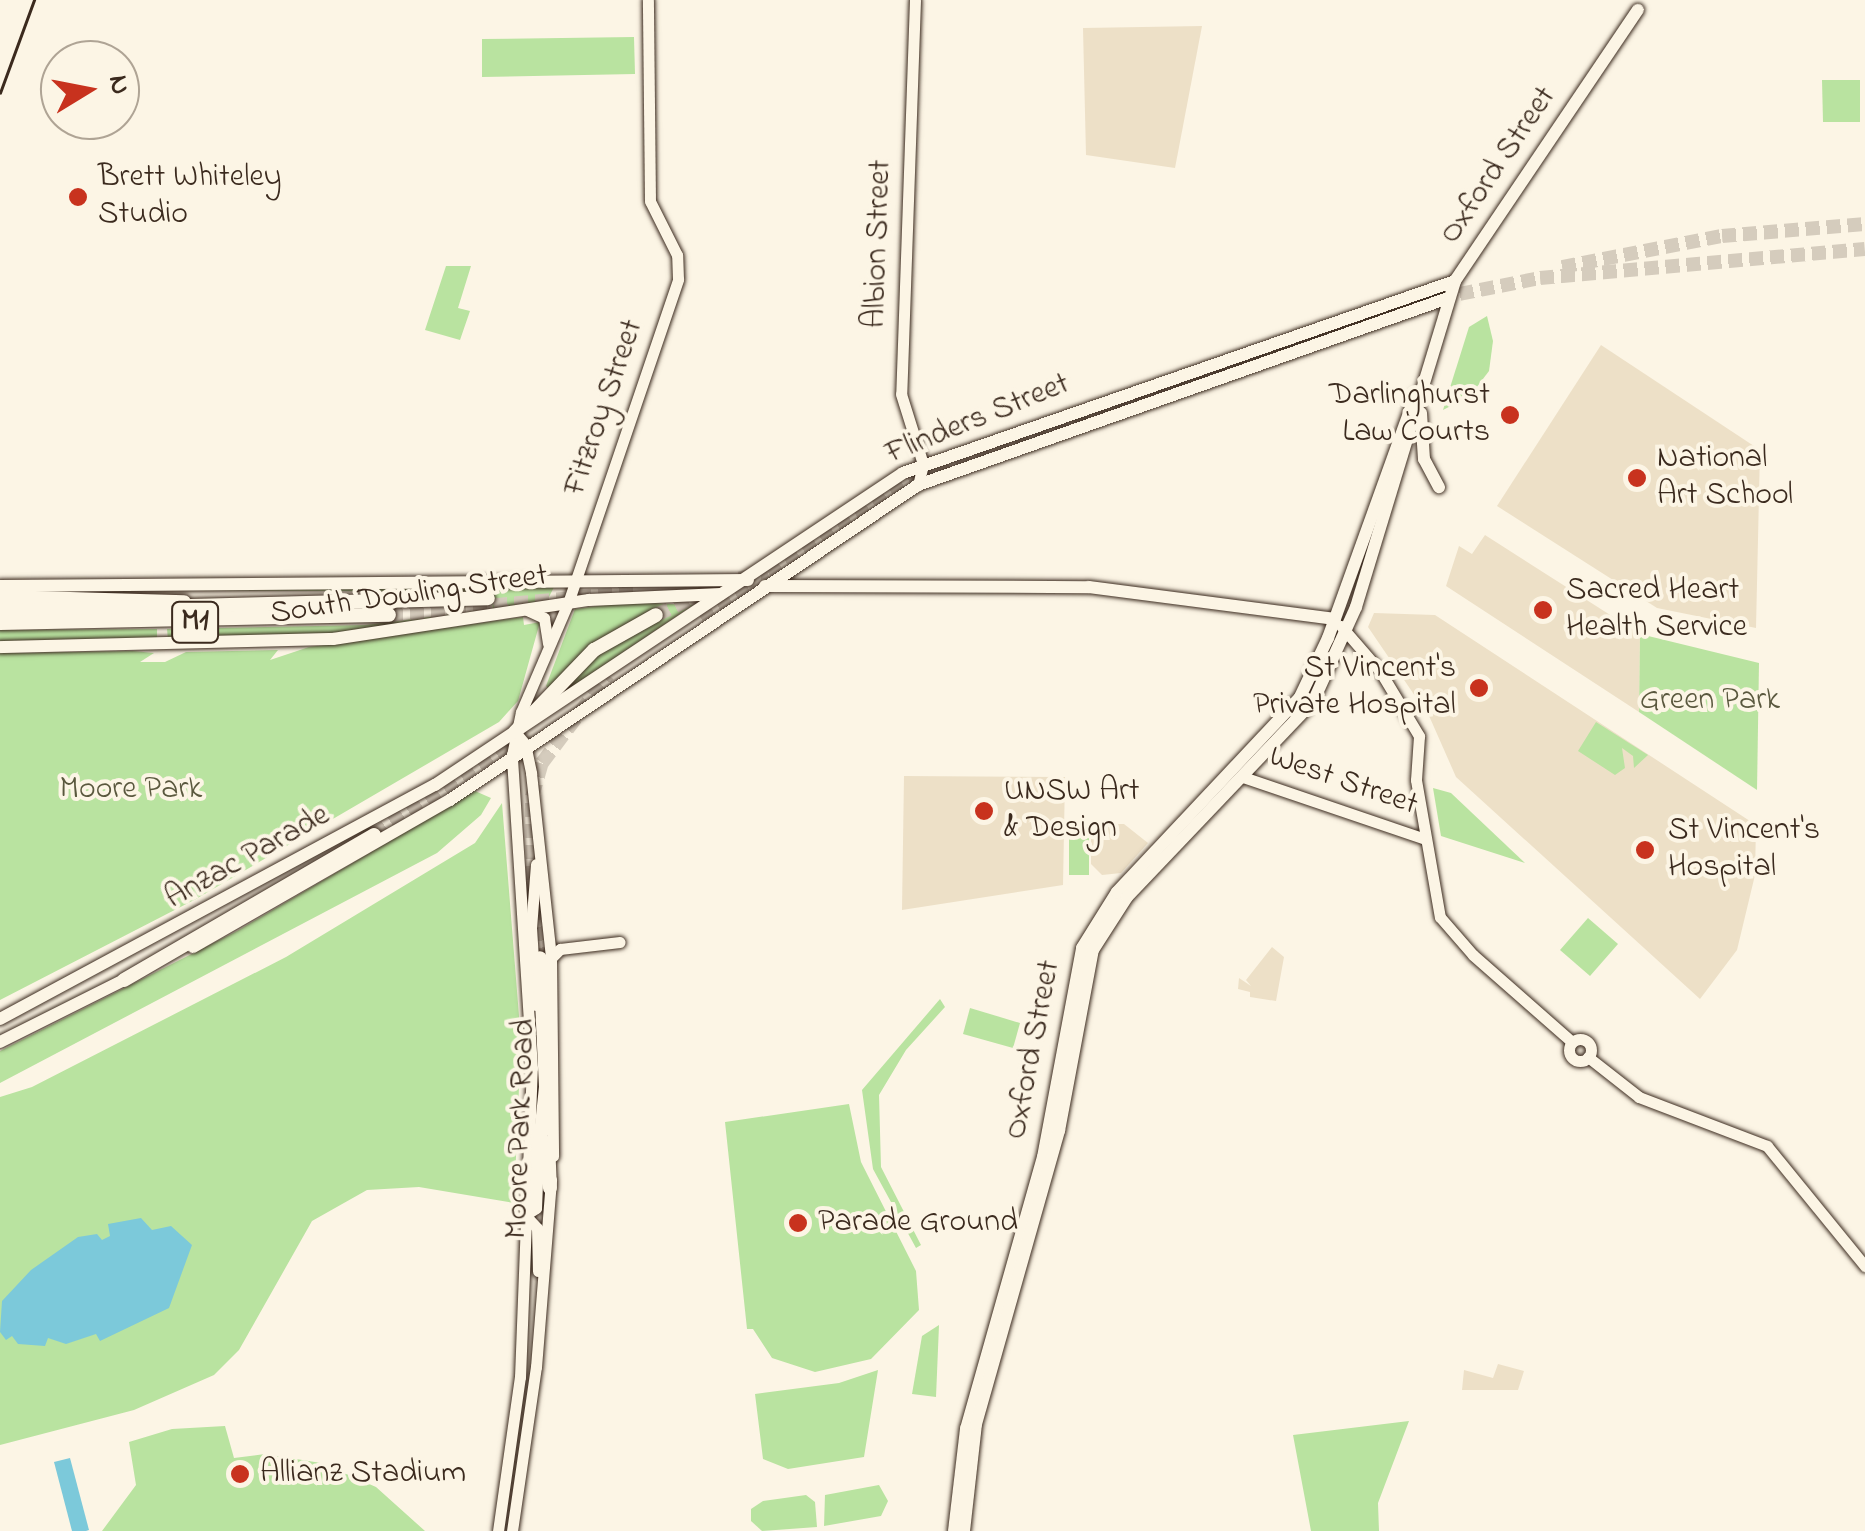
<!DOCTYPE html>
<style>
body{margin:0}
#map{position:relative;width:1865px;height:1531px;overflow:hidden;background:#fcf5e5;font-family:"Indie Flower",sans-serif}
div>[style]{position:absolute}
.built>*{inset:0;background:#ede0c7}
.green>*{inset:0;background:#b9e3a0}
.water>*{inset:0;background:#7cc9da}
.highway-tunnel>*{height:14px;margin-top:-7px;transform-origin:0;background:repeating-linear-gradient(90deg,#d5ccbd 0 14px,transparent 0 21px)}
.roads{filter:drop-shadow(0 0 2px #3b2a1e) drop-shadow(0 0 2px #3b2a1e)}
.secondary>*{height:11px;margin:-5.5px;padding:0 5.5px;transform-origin:5.5px;border-radius:5.5px;background:#fcf5e5}
.secondary>.ring{margin:-5.5px;padding:0;box-sizing:content-box;background:none;border:11px solid #fcf5e5;border-radius:50%}
.primary>*{height:12px;margin:-6px;padding:0 6px;transform-origin:6px;border-radius:6px;background:#fcf5e5}
.highway>*{height:14px;margin:-7px;padding:0 7px;transform-origin:7px;border-radius:7px;background:#fcf5e5}
.tram>*{height:2.5px;margin:-1.25px;padding:0 1.25px;transform-origin:1.25px;border-radius:1.25px;background:#3b2a1e}
.dots>*{width:28px;height:28px;translate:-50% -50%;box-sizing:border-box;border:5px solid #fcf5e5;border-radius:50%}
span{translate:-50% -50%;white-space:nowrap;text-align:center;line-height:1.15;-webkit-text-stroke:8px #fcf5e5;paint-order:stroke}
.shield-label span{padding:2px 8px;background:#fcf5e5;border:2px solid;border-radius:8px;-webkit-text-stroke-width:0}
.shield-label{font-size:30px;color:#3b2a1e;font-weight:700}
.street-label{font-size:32px;color:#3b2a1e}
.poi-label{font-size:32px;color:#3b2a1e}
.left{translate:0 -50%;text-align:left}
.right{translate:-100% -50%;text-align:right}
.park-label{font-size:32px;color:#5a583e}
.north{position:absolute;left:40px;top:40px;width:100px;height:100px;box-sizing:border-box;background:#fcf5e5;border:2px solid #afa495;border-radius:50%;rotate:80deg;font-size:28px;font-weight:700;line-height:40px;text-align:center;color:#3b2a1e}
.north::after{content:'';display:block;margin:auto;width:35px;height:45px;background:#c8321e;clip-path:polygon(50% 0,100% 100%,50% 72%,0 100%)}
</style>
<div id="map">
<div class="built">
<i style="clip-path:polygon(1202px 26px,1175px 168px,1086px 155px,1083px 28px)"></i>
<i style="clip-path:polygon(1601px 345px,1760px 450px,1756px 628px,1657px 608px,1497px 506px)"></i>
<i style="clip-path:polygon(1485px 535px,1640px 634px,1639px 712px,1446px 586px,1459px 546px,1472px 554px)"></i>
<i style="clip-path:polygon(1374px 613px,1435px 615px,1756px 825px,1755px 875px,1737px 950px,1700px 999px,1456px 777px,1430px 718px,1368px 627px)"></i>
<i style="clip-path:polygon(904px 776px,1065px 777px,1063px 885px,902px 910px)"></i>
<i style="clip-path:polygon(1091px 824px,1124px 824px,1148px 843px,1121px 873px,1102px 875px,1091px 864px)"></i>
<i style="clip-path:polygon(1272px 947px,1284px 957px,1276px 1001px,1250px 997px,1250px 992px,1238px 989px,1239px 978px,1251px 986px,1246px 980px)"></i>
<i style="clip-path:polygon(1498px 1364px,1524px 1371px,1518px 1390px,1462px 1390px,1464px 1370px,1493px 1378px)"></i>
</div>
<div class="green">
<i style="clip-path:polygon(634px 37px,635px 74px,482px 77px,482px 39px)"></i>
<i style="clip-path:polygon(1822px 80px,1860px 80px,1860px 122px,1823px 122px)"></i>
<i style="clip-path:polygon(446px 266px,471px 266px,458px 308px,470px 311px,460px 340px,425px 330px)"></i>
<i style="clip-path:polygon(1487px 316px,1493px 341px,1489px 371px,1470px 396px,1443px 410px,1469px 327px)"></i>
<i style="clip-path:polygon(554px 587px,547px 601px,366px 632px,168px 640px,167px 629px,366px 625px,493px 609px,491px 592px,167px 590px)"></i>
<i style="clip-path:polygon(627px 602px,693px 605px,557px 697px,546px 686px,575px 609px)"></i>
<i style="clip-path:polygon(523px 617px,524px 625px,540px 622px,518px 701px,499px 722px,196px 899px,0 1000px,0 653px,133px 651px,154px 653px,140px 662px,165px 662px,186px 652px,278px 650px,270px 660px,309px 647px)"></i>
<i style="clip-path:polygon(157px 629px,157px 640px,0 641px,0 630px)"></i>
<i style="clip-path:polygon(1640px 634px,1759px 663px,1757px 790px,1639px 712px)"></i>
<i style="clip-path:polygon(1596px 722px,1648px 755px,1634px 768px,1633px 756px,1622px 748px,1625px 768px,1615px 775px,1578px 751px)"></i>
<i style="clip-path:polygon(1433px 788px,1451px 793px,1525px 863px,1441px 836px)"></i>
<i style="clip-path:polygon(475px 791px,491px 798px,481px 815px,437px 853px,0 1083px,0 1051px,237px 931px)"></i>
<i style="clip-path:polygon(502px 803px,521px 1041px,514px 1203px,419px 1187px,367px 1190px,312px 1221px,239px 1350px,214px 1375px,134px 1410px,0 1445px,0 1097px,32px 1087px,286px 957px,475px 843px)"></i>
<i style="clip-path:polygon(1069px 824px,1089px 824px,1089px 875px,1069px 875px)"></i>
<i style="clip-path:polygon(1588px 918px,1618px 944px,1590px 976px,1560px 950px)"></i>
<i style="clip-path:polygon(940px 999px,945px 1007px,906px 1050px,879px 1095px,881px 1167px,921px 1245px,916px 1248px,873px 1169px,862px 1090px)"></i>
<i style="clip-path:polygon(970px 1008px,1020px 1023px,1013px 1048px,963px 1034px)"></i>
<i style="clip-path:polygon(849px 1104px,861px 1162px,916px 1271px,919px 1310px,871px 1359px,815px 1372px,772px 1358px,753px 1329px,747px 1329px,725px 1122px)"></i>
<i style="clip-path:polygon(939px 1325px,936px 1397px,912px 1394px,922px 1336px)"></i>
<i style="clip-path:polygon(878px 1370px,864px 1457px,788px 1469px,763px 1459px,755px 1394px,839px 1383px)"></i>
<i style="clip-path:polygon(1409px 1421px,1378px 1503px,1379px 1531px,1311px 1531px,1293px 1435px)"></i>
<i style="clip-path:polygon(225px 1426px,234px 1458px,265px 1454px,321px 1463px,376px 1487px,425px 1531px,102px 1531px,136px 1485px,129px 1442px,172px 1429px)"></i>
<i style="clip-path:polygon(879px 1485px,888px 1501px,881px 1516px,824px 1526px,825px 1495px)"></i>
<i style="clip-path:polygon(806px 1495px,815px 1502px,817px 1527px,762px 1531px,751px 1521px,751px 1509px,763px 1501px)"></i>
</div>
<div class="water">
<i style="clip-path:polygon(141px 1218px,152px 1230px,171px 1226px,192px 1245px,169px 1308px,100px 1341px,96px 1334px,66px 1344px,48px 1338px,45px 1346px,18px 1344px,12px 1336px,6px 1340px,0 1332px,2px 1301px,31px 1270px,78px 1237px,97px 1234px,102px 1240px,110px 1236px,108px 1224px)"></i>
<i style="clip-path:polygon(70px 1458px,89px 1530px,86px 1531px,72px 1531px,54px 1462px)"></i>
</div>
<div class="highway-tunnel">
<i style="left:1562px;top:267px;width:163px;rotate:-11deg"></i>
<i style="left:1722px;top:236px;width:144px;rotate:-4.8deg"></i>
<i style="left:1439px;top:298px;width:103px;rotate:-11.2deg"></i>
<i style="left:1540px;top:278px;width:326px;rotate:-5.1deg"></i>
<i style="left:699px;top:590px;width:71px;rotate:-15.6deg"></i>
<i style="left:767px;top:571px;width:197px;rotate:-31.5deg"></i>
<i style="left:935px;top:468px;width:461px;rotate:-18.9deg"></i>
<i style="left:389px;top:615px;width:250px;rotate:-5.3deg"></i>
<i style="left:656px;top:615px;width:45px;rotate:-24.9deg"></i>
<i style="left:699px;top:615px;width:59px;rotate:-29.6deg"></i>
<i style="left:374px;top:835px;width:171px;rotate:-34.2deg"></i>
<i style="left:533px;top:880px;width:83px;rotate:-90.7deg"></i>
<i style="left:532px;top:797px;width:35px;rotate:-74deg"></i>
<i style="left:542px;top:763px;width:110px;rotate:-53.1deg"></i>
<i style="left:535px;top:906px;width:52px;rotate:84.5deg"></i>
</div>
<div class="roads">
<div class="secondary">
<i style="left:915px;top:0;width:394px;rotate:92deg"></i>
<i style="left:901px;top:394px;width:73px;rotate:72.6deg"></i>
<i style="left:923px;top:464px;width:22px;rotate:103deg"></i>
<i style="left:527px;top:610px;width:19px;rotate:25deg"></i>
<i style="left:544px;top:618px;width:26px;rotate:81deg"></i>
<i style="left:1341px;top:626px;width:60px;rotate:49.1deg"></i>
<i style="left:1380px;top:671px;width:76px;rotate:59deg"></i>
<i style="left:1419px;top:736px;width:44px;rotate:93.9deg"></i>
<i style="left:1416px;top:780px;width:139px;rotate:80.1deg"></i>
<i style="left:1440px;top:917px;width:50px;rotate:49deg"></i>
<i style="left:1473px;top:955px;width:132px;rotate:41.3deg"></i>
<i style="left:515px;top:732px;width:16px;rotate:50deg"></i>
<i style="left:525px;top:744px;width:30px;rotate:78deg"></i>
<i style="left:531px;top:773px;width:186px;rotate:83.8deg"></i>
<i style="left:551px;top:958px;width:198px;rotate:89.4deg"></i>
<i style="left:1243px;top:777px;width:192px;rotate:18.8deg"></i>
<i style="left:551px;top:958px;width:13px;rotate:-45deg"></i>
<i style="left:560px;top:949px;width:60px;rotate:-6.7deg"></i>
<i style="left:536px;top:1005px;width:77px;rotate:-93.7deg"></i>
<i style="left:531px;top:928px;width:64px;rotate:-85.5deg"></i>
<i class="ring" style="left:1569px;top:1039px;width:11px;height:11px"></i>
<i style="left:1588px;top:1057px;width:65px;rotate:38.1deg"></i>
<i style="left:1639px;top:1097px;width:137px;rotate:20.9deg"></i>
<i style="left:1767px;top:1146px;width:155px;rotate:50.8deg"></i>
<i style="left:525px;top:1215px;width:13px;rotate:-32deg"></i>
<i style="left:536px;top:1208px;width:49px;rotate:-87.7deg"></i>
<i style="left:525px;top:1215px;width:18px;rotate:47deg"></i>
<i style="left:537px;top:1228px;width:43px;rotate:88.7deg"></i>
<i style="left:498px;top:1531px;width:156px;rotate:-81.9deg"></i>
<i style="left:520px;top:1377px;width:309px;rotate:-87.8deg"></i>
<i style="left:532px;top:1068px;width:314px;rotate:-93.7deg"></i>
<i style="left:512px;top:755px;width:44px;rotate:-78.2deg"></i>
<i style="left:521px;top:712px;width:119px;rotate:-66.7deg"></i>
<i style="left:568px;top:603px;width:342px;rotate:-71.2deg"></i>
<i style="left:678px;top:279px;width:24px;rotate:-92deg"></i>
<i style="left:677px;top:255px;width:60px;rotate:-116.6deg"></i>
<i style="left:650px;top:201px;width:201px;rotate:-90.6deg"></i>
<i style="left:512px;top:1531px;width:166px;rotate:-81.7deg"></i>
<i style="left:536px;top:1367px;width:188px;rotate:-85.4deg"></i>
</div>
<div class="primary">
<i style="left:1421px;top:413px;width:46px;rotate:86.3deg"></i>
<i style="left:1424px;top:459px;width:32px;rotate:62deg"></i>
<i style="left:0;top:586px;width:748px;rotate:-0.46deg"></i>
<i style="left:765px;top:586px;width:324px;rotate:0.2deg"></i>
<i style="left:1089px;top:587px;width:248px;rotate:7.4deg"></i>
<i style="left:0;top:647px;width:333px;rotate:-1.4deg"></i>
<i style="left:333px;top:639px;width:259px;rotate:-8.7deg"></i>
<i style="left:589px;top:600px;width:132px;rotate:-2.6deg"></i>
<i style="left:193px;top:947px;width:296px;rotate:-29.8deg"></i>
<i style="left:450px;top:800px;width:564px;rotate:-33.94deg"></i>
<i style="left:918px;top:485px;width:562px;rotate:-19.43deg"></i>
<i style="left:0;top:1019px;width:494px;rotate:-28.3deg"></i>
<i style="left:435px;top:785px;width:562px;rotate:-33.69deg"></i>
<i style="left:903px;top:473px;width:584px;rotate:-19.18deg"></i>
<i style="left:0;top:1042px;width:145px;rotate:-26.6deg"></i>
<i style="left:954px;top:1531px;width:103px;rotate:-83.3deg"></i>
<i style="left:966px;top:1429px;width:283px;rotate:-74.2deg"></i>
<i style="left:1043px;top:1157px;width:213px;rotate:-79.4deg"></i>
<i style="left:1082px;top:948px;width:66px;rotate:-58deg"></i>
<i style="left:1117px;top:892px;width:267px;rotate:-46.8deg"></i>
<i style="left:1300px;top:697px;width:65px;rotate:-64.6deg"></i>
<i style="left:1328px;top:638px;width:257px;rotate:-70.2deg"></i>
<i style="left:964px;top:1531px;width:108px;rotate:-83.6deg"></i>
<i style="left:976px;top:1424px;width:305px;rotate:-74.2deg"></i>
<i style="left:1059px;top:1131px;width:184px;rotate:-79.4deg"></i>
<i style="left:1093px;top:950px;width:63px;rotate:-57.3deg"></i>
<i style="left:1127px;top:897px;width:269px;rotate:-46.4deg"></i>
<i style="left:1313px;top:702px;width:104px;rotate:-65.6deg"></i>
<i style="left:1356px;top:607px;width:341px;rotate:-73.1deg"></i>
<i style="left:1455px;top:281px;width:327px;rotate:-56deg"></i>
</div>
<div class="highway">
<i style="left:0;top:597px;width:184px;rotate:1.6deg"></i>
<i style="left:0;top:611px;width:488px;rotate:-1.5deg"></i>
<i style="left:0;top:623px;width:389px;rotate:-1.2deg"></i>
<i style="left:515px;top:732px;width:114px;rotate:-46.1deg"></i>
<i style="left:594px;top:650px;width:71px;rotate:-29.4deg"></i>
<i style="left:124px;top:980px;width:289px;rotate:-30.1deg"></i>
<i style="left:548px;top:1143px;width:45px;rotate:87.5deg"></i>
<i style="left:538px;top:1163px;width:76px;rotate:-84deg"></i>
<i style="left:546px;top:1087px;width:129px;rotate:-92.7deg"></i>
</div>
</div>
<div class="tram">
<i style="left:0;top:93px;width:99px;rotate:-69.9deg"></i>
</div>
<div class="dots">
<i style="left:78px;top:197px;background:#c8321e"></i>
<i style="left:1510px;top:415px;background:#c8321e"></i>
<i style="left:1637px;top:478px;background:#c8321e"></i>
<i style="left:1543px;top:610px;background:#c8321e"></i>
<i style="left:1479px;top:688px;background:#c8321e"></i>
<i style="left:984px;top:811px;background:#c8321e"></i>
<i style="left:1645px;top:850px;background:#c8321e"></i>
<i style="left:798px;top:1223px;background:#c8321e"></i>
<i style="left:240px;top:1474px;background:#c8321e"></i>
</div>
<div class="shield-label">
<span style="left:195px;top:622px">M1</span>
</div>
<div class="street-label">
<span style="left:1499px;top:166px;rotate:-56deg">Oxford Street</span>
<span style="left:879px;top:244px;rotate:-88deg">Albion Street</span>
<span style="left:605px;top:408px;rotate:-71deg">Fitzroy Street</span>
<span style="left:978px;top:420px;rotate:-22deg">Flinders Street</span>
<span style="left:409px;top:596px;rotate:-8deg">South Dowling Street</span>
<span style="left:1343px;top:782px;rotate:19deg">West Street</span>
<span style="left:248px;top:858px;rotate:-29deg">Anzac Parade</span>
<span style="left:1034px;top:1050px;rotate:-79deg">Oxford Street</span>
<span style="left:522px;top:1129px;rotate:-88deg">Moore Park Road</span>
</div>
<div class="poi-label">
<span class="left" style="left:98px;top:197px">Brett Whiteley<br>Studio</span>
<span class="right" style="left:1490px;top:415px">Darlinghurst<br>Law Courts</span>
<span class="left" style="left:1657px;top:478px">National<br>Art School</span>
<span class="left" style="left:1566px;top:610px">Sacred Heart<br>Health Service</span>
<span class="right" style="left:1456px;top:688px">St Vincent's<br>Private Hospital</span>
<span class="left" style="left:1004px;top:811px">UNSW Art<br>&amp; Design</span>
<span class="left" style="left:1668px;top:850px">St Vincent's<br>Hospital</span>
<span class="left" style="left:818px;top:1223px">Parade Ground</span>
<span class="left" style="left:260px;top:1474px">Allianz Stadium</span>
</div>
<div class="park-label">
<span style="left:1710px;top:701px">Green Park</span>
<span style="left:131px;top:790px">Moore Park</span>
</div>
<div class="north">N</div>
</div>
